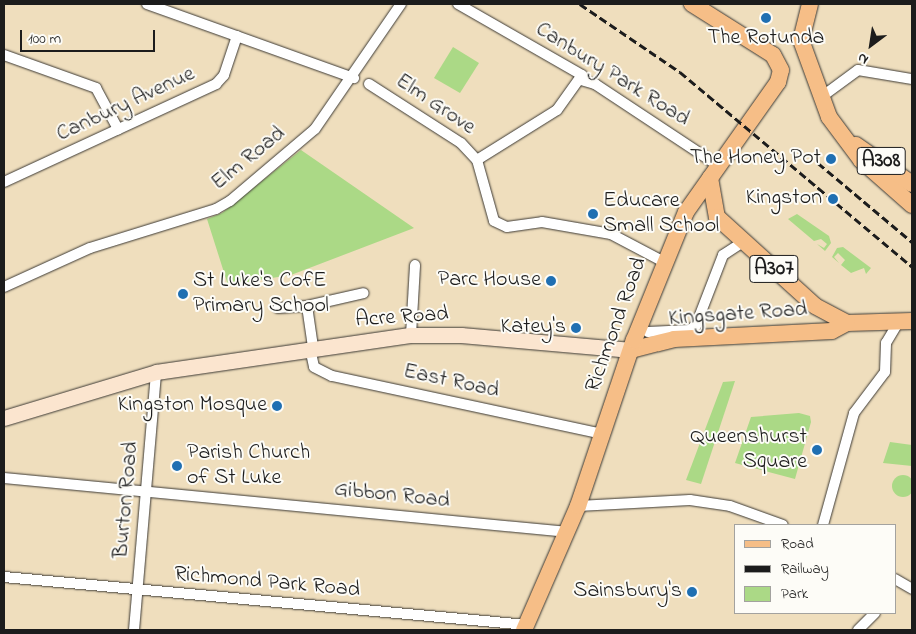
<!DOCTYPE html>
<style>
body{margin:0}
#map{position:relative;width:916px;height:634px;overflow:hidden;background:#efdebd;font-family:"Indie Flower",sans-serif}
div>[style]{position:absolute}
.green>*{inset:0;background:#abd986}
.round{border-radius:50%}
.roads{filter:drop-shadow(0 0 1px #3c3934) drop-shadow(0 0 1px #3c3934)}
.street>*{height:10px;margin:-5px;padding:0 5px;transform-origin:5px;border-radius:5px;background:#fff}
.secondary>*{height:15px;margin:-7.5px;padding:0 7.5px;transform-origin:7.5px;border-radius:7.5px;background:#fbe5cf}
.primary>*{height:16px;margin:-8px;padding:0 8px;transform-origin:8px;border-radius:8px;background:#f6be87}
.rail>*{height:2.5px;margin-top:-1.25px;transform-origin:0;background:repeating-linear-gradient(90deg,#1c1c1c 0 8px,transparent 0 12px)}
.dots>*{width:14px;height:14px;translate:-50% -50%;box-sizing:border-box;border:2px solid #fdfcf7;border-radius:50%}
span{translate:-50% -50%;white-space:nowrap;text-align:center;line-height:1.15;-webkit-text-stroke:4px #fdfcf7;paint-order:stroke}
.shield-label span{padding:1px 4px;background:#fdfcf7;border:1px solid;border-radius:4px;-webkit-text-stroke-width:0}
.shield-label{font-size:21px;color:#1c1c1c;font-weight:700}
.poi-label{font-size:22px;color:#1c1c1c}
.right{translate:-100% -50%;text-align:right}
.left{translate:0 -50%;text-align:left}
.street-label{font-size:22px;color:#1c1c1c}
.frame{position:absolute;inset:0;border:5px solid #1c1c1c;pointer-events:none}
.legend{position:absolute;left:734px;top:524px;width:162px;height:90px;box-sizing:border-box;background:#fdfcf7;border:1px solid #a3a29f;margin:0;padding:6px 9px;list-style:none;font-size:15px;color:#1c1c1c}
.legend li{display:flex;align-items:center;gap:10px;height:25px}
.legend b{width:25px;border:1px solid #a3a29f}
.north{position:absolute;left:846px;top:20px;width:50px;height:50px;-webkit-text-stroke:4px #fdfcf7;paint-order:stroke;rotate:211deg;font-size:14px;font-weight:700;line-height:20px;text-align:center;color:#1c1c1c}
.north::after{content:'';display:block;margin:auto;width:18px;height:22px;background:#1c1c1c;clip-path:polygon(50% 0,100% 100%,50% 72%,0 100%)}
.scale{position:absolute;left:20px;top:30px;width:135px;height:22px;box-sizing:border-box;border:2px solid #1c1c1c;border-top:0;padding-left:6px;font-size:15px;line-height:18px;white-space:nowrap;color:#1c1c1c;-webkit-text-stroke:4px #fdfcf7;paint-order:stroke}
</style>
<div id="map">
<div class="green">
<i style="clip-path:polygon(453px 47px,479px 63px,460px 93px,434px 78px)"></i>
<i style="clip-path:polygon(301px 150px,414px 228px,291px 275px,228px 285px,207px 219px,222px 213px)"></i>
<i style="clip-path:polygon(797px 214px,829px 236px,831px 243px,825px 251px,817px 244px,824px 248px,827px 244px,821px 239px,814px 241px,788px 219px)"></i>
<i style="clip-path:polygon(843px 247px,871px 268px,866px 274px,864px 268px,851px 273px,841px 265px,845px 260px,838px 253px,834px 257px,839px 263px,832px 257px,837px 248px)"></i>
<i style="clip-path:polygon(735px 381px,701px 484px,686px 480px,723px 382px)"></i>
<i style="clip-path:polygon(799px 413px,810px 416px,811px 422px,795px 479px,735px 463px,751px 417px)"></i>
<i style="clip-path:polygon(890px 442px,912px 445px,912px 466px,883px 463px)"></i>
<i class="round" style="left:892px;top:475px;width:22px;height:22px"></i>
</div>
<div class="roads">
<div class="street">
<i style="left:147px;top:4px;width:220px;rotate:19.7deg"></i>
<i style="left:458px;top:4px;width:143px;rotate:29.8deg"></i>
<i style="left:582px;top:75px;width:43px;rotate:125.5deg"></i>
<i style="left:557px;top:110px;width:94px;rotate:148deg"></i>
<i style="left:477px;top:160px;width:63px;rotate:74.4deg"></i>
<i style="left:494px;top:221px;width:14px;rotate:25deg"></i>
<i style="left:507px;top:227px;width:35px;rotate:-8deg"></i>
<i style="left:542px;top:222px;width:70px;rotate:9.9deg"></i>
<i style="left:611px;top:234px;width:60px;rotate:27.8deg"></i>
<i style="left:4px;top:55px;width:98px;rotate:19.7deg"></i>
<i style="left:96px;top:88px;width:47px;rotate:61.8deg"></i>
<i style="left:581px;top:80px;width:15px;rotate:16deg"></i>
<i style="left:595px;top:84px;width:149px;rotate:33.5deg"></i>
<i style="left:369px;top:84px;width:109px;rotate:32.7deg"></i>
<i style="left:461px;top:143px;width:23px;rotate:47deg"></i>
<i style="left:820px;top:98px;width:47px;rotate:-36.4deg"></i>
<i style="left:858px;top:70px;width:55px;rotate:9.5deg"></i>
<i style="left:4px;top:182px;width:234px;rotate:-24.8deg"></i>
<i style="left:216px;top:84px;width:12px;rotate:-48deg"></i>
<i style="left:224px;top:75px;width:41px;rotate:-71.6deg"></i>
<i style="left:4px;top:287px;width:94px;rotate:-24.4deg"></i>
<i style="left:90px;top:248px;width:132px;rotate:-17.2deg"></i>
<i style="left:216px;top:209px;width:16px;rotate:-30deg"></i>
<i style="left:230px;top:201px;width:111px;rotate:-40.3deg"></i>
<i style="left:315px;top:129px;width:152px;rotate:-55.5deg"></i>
<i style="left:278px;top:308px;width:29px;rotate:-4deg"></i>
<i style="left:648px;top:332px;width:42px;rotate:-2.7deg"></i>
<i style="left:690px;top:330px;width:9px;rotate:-41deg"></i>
<i style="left:411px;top:335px;width:70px;rotate:-86.7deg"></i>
<i style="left:691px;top:338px;width:89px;rotate:-68.9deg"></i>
<i style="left:723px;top:255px;width:24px;rotate:-33deg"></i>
<i style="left:313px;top:347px;width:41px;rotate:-98.3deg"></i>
<i style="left:307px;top:306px;width:58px;rotate:-12.8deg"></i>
<i style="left:310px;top:348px;width:19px;rotate:78deg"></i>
<i style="left:314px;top:367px;width:20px;rotate:27deg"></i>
<i style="left:332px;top:376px;width:276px;rotate:12.1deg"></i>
<i style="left:4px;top:478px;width:567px;rotate:5.47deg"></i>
<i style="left:578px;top:506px;width:112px;rotate:-3.1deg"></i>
<i style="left:690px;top:500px;width:40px;rotate:8.5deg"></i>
<i style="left:730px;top:506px;width:56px;rotate:19.7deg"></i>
<i style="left:823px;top:525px;width:116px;rotate:-74.5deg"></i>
<i style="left:854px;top:413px;width:51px;rotate:-52.9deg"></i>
<i style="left:885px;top:372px;width:29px;rotate:-88deg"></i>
<i style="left:886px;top:343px;width:23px;rotate:-59deg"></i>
<i style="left:4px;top:577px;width:525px;rotate:5.24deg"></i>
<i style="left:895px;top:579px;width:20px;rotate:30deg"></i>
<i style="left:134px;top:630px;width:259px;rotate:-85.1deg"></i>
<i style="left:858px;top:630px;width:24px;rotate:-45deg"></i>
</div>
<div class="secondary">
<i style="left:4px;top:418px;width:159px;rotate:-16.8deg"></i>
<i style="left:156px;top:372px;width:258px;rotate:-8.3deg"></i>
<i style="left:411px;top:335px;width:50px"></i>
<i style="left:461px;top:335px;width:171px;rotate:5deg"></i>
</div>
<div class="primary">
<i style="left:810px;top:4px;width:37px;rotate:104deg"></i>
<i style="left:801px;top:40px;width:82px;rotate:70deg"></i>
<i style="left:829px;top:117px;width:54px;rotate:53.3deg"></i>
<i style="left:861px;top:160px;width:68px;rotate:41.4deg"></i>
<i style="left:856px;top:145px;width:68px;rotate:34.9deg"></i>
<i style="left:710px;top:178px;width:40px;rotate:80deg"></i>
<i style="left:717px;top:217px;width:132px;rotate:42.2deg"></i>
<i style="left:815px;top:306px;width:36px;rotate:28deg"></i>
<i style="left:847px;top:323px;width:65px;rotate:-1.8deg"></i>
<i style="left:631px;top:350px;width:44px;rotate:-14.3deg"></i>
<i style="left:674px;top:339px;width:158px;rotate:-2.9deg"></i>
<i style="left:832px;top:331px;width:17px;rotate:-28deg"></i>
<i style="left:524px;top:630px;width:135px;rotate:-66.5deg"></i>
<i style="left:578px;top:506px;width:175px;rotate:-71.4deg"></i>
<i style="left:634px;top:340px;width:138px;rotate:-67.9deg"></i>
<i style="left:686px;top:212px;width:159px;rotate:-54.7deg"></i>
<i style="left:778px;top:82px;width:12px;rotate:-76deg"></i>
<i style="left:781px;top:70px;width:17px;rotate:-118deg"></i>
<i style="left:773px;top:55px;width:96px;rotate:-147.8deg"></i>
</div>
</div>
<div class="rail">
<i style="left:580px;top:4px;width:121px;rotate:34.2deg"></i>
<i style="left:680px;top:72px;width:303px;rotate:40deg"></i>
<i style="left:818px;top:163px;width:123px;rotate:40deg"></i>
</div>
<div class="dots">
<i style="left:766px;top:18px;background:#1f6fb2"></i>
<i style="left:831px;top:159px;background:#1f6fb2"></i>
<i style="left:833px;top:199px;background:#1f6fb2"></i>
<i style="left:593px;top:214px;background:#1f6fb2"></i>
<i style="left:551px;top:281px;background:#1f6fb2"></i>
<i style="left:183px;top:294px;background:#1f6fb2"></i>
<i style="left:576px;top:328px;background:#1f6fb2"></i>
<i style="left:277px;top:406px;background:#1f6fb2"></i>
<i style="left:817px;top:450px;background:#1f6fb2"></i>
<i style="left:177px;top:466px;background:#1f6fb2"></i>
<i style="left:692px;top:592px;background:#1f6fb2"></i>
</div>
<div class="shield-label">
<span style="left:881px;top:161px">A308</span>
<span style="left:774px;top:269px">A307</span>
</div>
<div class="poi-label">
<span style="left:766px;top:39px">The Rotunda</span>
<span class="right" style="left:821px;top:159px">The Honey Pot</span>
<span class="right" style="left:822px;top:199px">Kingston</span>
<span class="left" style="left:603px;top:214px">Educare<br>Small School</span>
<span class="left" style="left:193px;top:294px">St Luke's CofE<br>Primary School</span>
<span class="right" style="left:541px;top:281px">Parc House</span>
<span class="right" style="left:566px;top:328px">Katey's</span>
<span class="right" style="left:267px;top:406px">Kingston Mosque</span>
<span class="right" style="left:807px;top:450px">Queenshurst<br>Square</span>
<span class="left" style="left:187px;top:466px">Parish Church<br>of St Luke</span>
<span class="right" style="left:682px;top:592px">Sainsbury's</span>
</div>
<div class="street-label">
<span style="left:612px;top:75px;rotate:32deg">Canbury Park Road</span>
<span style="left:126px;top:105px;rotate:-25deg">Canbury Avenue</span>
<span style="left:435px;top:105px;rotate:34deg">Elm Grove</span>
<span style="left:249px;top:159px;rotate:-39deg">Elm Road</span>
<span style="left:738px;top:315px;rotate:-4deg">Kingsgate Road</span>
<span style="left:402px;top:318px;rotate:-4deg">Acre Road</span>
<span style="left:617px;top:325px;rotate:-70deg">Richmond Road</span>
<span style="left:451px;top:382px;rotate:12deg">East Road</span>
<span style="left:392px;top:496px;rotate:6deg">Gibbon Road</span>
<span style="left:127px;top:500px;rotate:-85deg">Burton Road</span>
<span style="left:267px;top:583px;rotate:5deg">Richmond Park Road</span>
</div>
<div class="frame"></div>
<ul class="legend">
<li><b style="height:6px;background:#f6be87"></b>Road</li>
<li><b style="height:6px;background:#1c1c1c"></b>Railway</li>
<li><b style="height:14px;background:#abd986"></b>Park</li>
</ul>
<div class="north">N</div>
<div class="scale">100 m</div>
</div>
